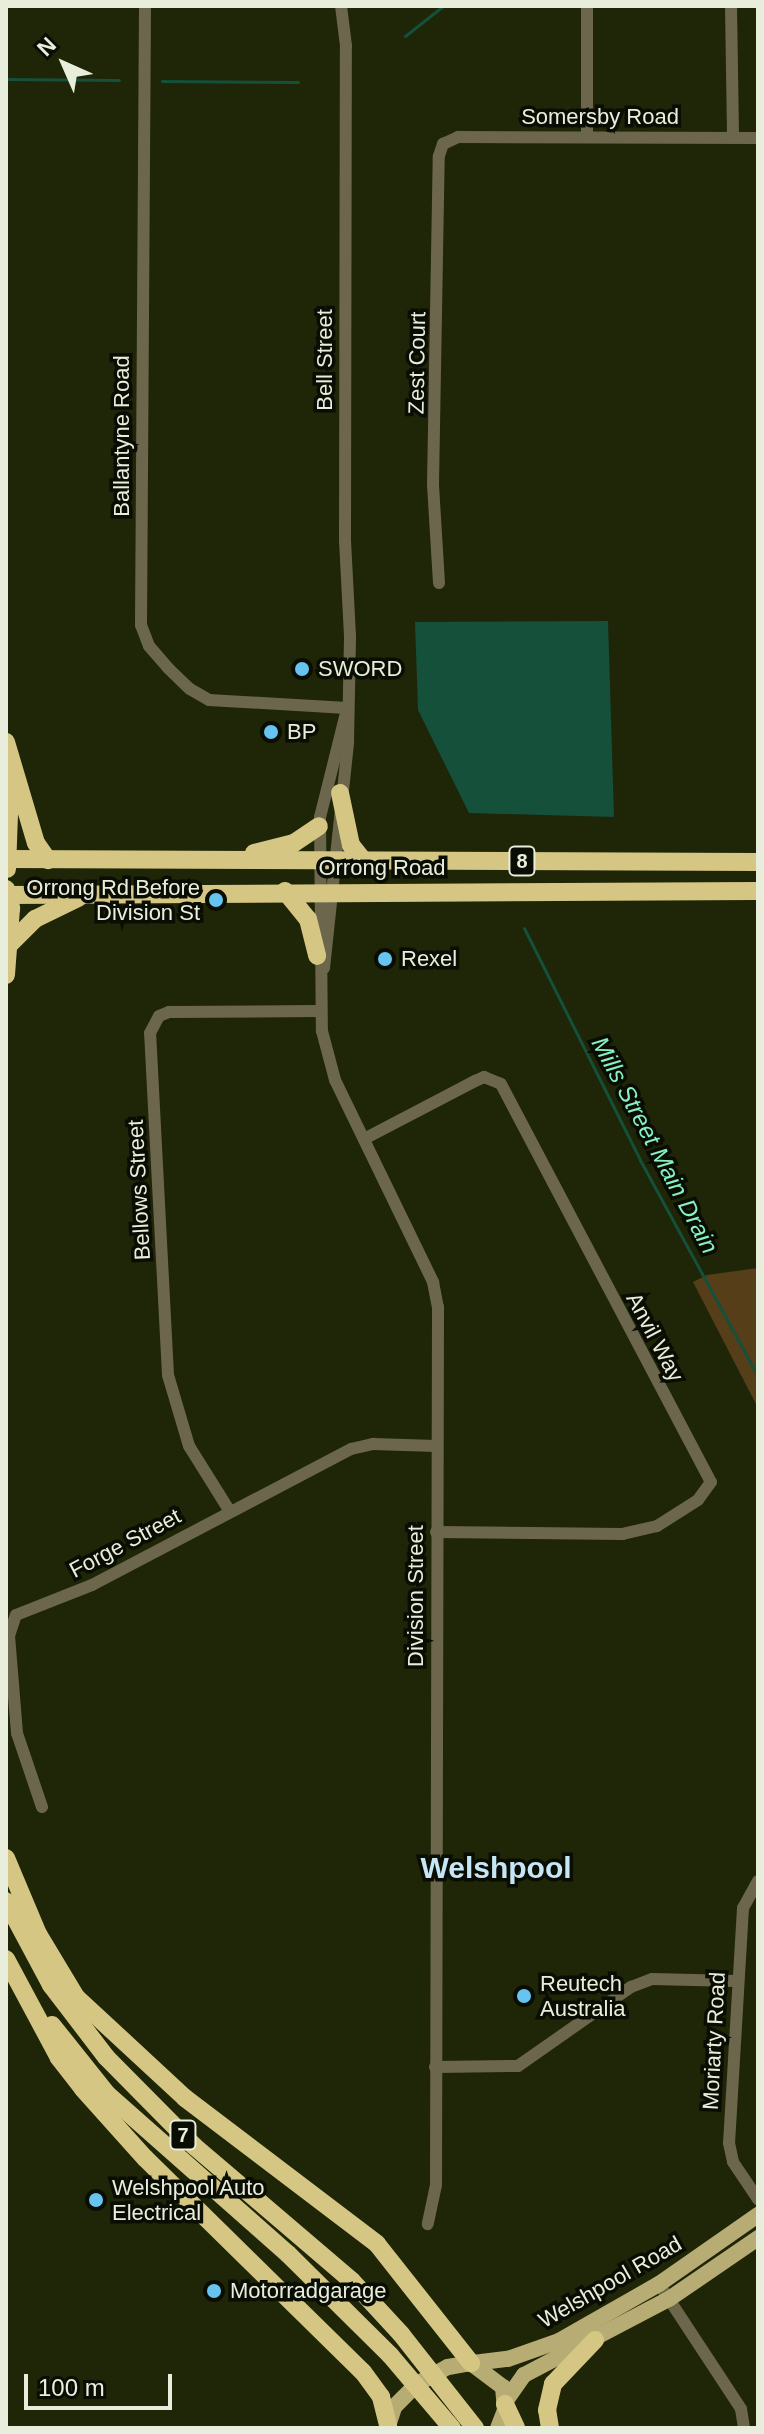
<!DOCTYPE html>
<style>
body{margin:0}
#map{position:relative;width:764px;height:2434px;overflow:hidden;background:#1f2507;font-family:Helvetica,sans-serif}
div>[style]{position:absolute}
.green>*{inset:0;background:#563e18}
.water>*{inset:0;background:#14503a}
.stream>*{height:3px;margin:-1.5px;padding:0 1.5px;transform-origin:1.5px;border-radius:1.5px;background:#14503a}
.minor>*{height:12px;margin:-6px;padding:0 6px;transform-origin:6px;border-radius:6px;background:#6c674c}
.major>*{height:16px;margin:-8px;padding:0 8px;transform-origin:8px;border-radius:8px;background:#b7ac74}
.highway>*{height:18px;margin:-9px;padding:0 9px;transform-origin:9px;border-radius:9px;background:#d5c783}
.highway-bridge>*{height:18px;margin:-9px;padding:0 9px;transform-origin:9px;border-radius:9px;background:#d5c783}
.dots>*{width:22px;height:22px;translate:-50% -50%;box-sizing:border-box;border:4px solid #0a0d03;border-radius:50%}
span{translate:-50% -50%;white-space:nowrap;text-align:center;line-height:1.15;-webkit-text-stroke:7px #0a0d03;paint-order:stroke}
.shield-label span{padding:2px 6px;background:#0a0d03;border:2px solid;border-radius:6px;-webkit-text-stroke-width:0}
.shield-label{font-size:20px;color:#e9eedc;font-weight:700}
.street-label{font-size:22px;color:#e9eedc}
.poi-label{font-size:22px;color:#e9eedc}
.left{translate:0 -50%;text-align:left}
.right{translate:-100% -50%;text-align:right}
.water-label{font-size:24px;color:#86f1c4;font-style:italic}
.district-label{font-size:30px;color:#c6e6f6;font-weight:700}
.frame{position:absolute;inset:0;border:8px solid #e9eedc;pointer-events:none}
.north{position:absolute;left:24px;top:24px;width:80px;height:80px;-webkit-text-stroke:6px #0a0d03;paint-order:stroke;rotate:315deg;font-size:22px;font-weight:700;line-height:32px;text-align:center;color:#e9eedc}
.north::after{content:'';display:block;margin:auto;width:28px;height:36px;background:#e9eedc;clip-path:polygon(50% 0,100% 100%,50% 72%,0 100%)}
.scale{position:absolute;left:24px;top:2374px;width:148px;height:36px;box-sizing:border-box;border:4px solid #e9eedc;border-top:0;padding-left:10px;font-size:24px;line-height:28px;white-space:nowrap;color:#e9eedc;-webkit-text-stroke:6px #0a0d03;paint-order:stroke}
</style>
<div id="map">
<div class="green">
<i style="clip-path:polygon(758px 1268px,758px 1408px,693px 1282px,707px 1275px)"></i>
</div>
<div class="water">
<i style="clip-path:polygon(608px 621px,614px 817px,469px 813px,418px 710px,415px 622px)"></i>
</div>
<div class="stream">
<i style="left:405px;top:36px;width:48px;rotate:-38.3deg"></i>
<i style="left:6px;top:79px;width:113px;rotate:0.5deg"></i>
<i style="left:162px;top:81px;width:136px;rotate:0.4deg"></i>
<i style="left:524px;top:928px;width:259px;rotate:63.4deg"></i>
<i style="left:640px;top:1160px;width:246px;rotate:61.4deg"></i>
</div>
<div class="minor">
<i style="left:145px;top:6px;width:619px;rotate:90.37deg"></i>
<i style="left:141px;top:625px;width:22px;rotate:69deg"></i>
<i style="left:149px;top:646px;width:29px;rotate:49deg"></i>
<i style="left:168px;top:668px;width:30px;rotate:44deg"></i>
<i style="left:190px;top:689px;width:22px;rotate:30deg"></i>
<i style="left:209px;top:700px;width:138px;rotate:3.3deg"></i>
<i style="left:587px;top:6px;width:131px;rotate:90deg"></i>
<i style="left:731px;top:6px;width:132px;rotate:89.1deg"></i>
<i style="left:439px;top:583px;width:98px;rotate:-93.5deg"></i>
<i style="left:433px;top:485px;width:329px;rotate:-89deg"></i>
<i style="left:439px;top:156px;width:13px;rotate:-72deg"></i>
<i style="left:443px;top:144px;width:17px;rotate:-25deg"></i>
<i style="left:458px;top:137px;width:300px;rotate:0.2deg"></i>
<i style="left:346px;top:713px;width:107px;rotate:104deg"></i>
<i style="left:320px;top:817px;width:214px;rotate:89.5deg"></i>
<i style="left:322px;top:1031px;width:51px;rotate:75.1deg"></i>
<i style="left:335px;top:1080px;width:225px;rotate:64.1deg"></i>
<i style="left:433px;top:1282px;width:25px;rotate:79deg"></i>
<i style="left:438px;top:1307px;width:878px;rotate:90.13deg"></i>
<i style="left:436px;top:2185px;width:40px;rotate:102deg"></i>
<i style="left:324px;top:968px;width:227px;rotate:-83.9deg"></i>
<i style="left:348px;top:742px;width:106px;rotate:-88.9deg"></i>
<i style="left:350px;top:636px;width:96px;rotate:-93deg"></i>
<i style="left:345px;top:540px;width:494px;rotate:-89.9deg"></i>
<i style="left:346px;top:46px;width:40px;rotate:-97.1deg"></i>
<i style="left:364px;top:1139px;width:125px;rotate:-27.6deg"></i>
<i style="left:475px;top:1081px;width:10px;rotate:-24deg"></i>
<i style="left:484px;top:1077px;width:18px;rotate:22deg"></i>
<i style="left:501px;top:1084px;width:450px;rotate:62.2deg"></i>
<i style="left:711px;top:1482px;width:22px;rotate:126deg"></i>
<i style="left:698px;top:1500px;width:49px;rotate:147.6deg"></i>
<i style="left:657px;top:1526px;width:35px;rotate:167deg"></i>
<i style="left:623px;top:1534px;width:187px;rotate:-179.4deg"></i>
<i style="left:229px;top:1510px;width:75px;rotate:-122deg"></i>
<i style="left:189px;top:1446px;width:74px;rotate:-106.5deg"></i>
<i style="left:168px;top:1375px;width:342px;rotate:-93deg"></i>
<i style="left:150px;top:1033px;width:19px;rotate:-62deg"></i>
<i style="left:159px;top:1016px;width:11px;rotate:-22deg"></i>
<i style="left:169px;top:1012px;width:150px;rotate:-0.4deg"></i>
<i style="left:42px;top:1807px;width:78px;rotate:-108.7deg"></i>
<i style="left:17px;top:1733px;width:97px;rotate:-94.7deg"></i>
<i style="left:9px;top:1636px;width:22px;rotate:-72deg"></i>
<i style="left:16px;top:1615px;width:82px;rotate:-21.5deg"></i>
<i style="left:92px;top:1585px;width:293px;rotate:-27.7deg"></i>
<i style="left:351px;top:1449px;width:23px;rotate:-13deg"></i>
<i style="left:373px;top:1444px;width:63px;rotate:1.8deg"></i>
<i style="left:758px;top:1881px;width:31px;rotate:119deg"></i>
<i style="left:743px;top:1908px;width:235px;rotate:93.4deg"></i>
<i style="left:729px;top:2143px;width:19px;rotate:78deg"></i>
<i style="left:733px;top:2162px;width:45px;rotate:56deg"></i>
<i style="left:435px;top:2067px;width:83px;rotate:-0.7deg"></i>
<i style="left:518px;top:2066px;width:138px;rotate:-35deg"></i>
<i style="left:631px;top:1987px;width:22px;rotate:-21deg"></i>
<i style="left:652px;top:1979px;width:83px;rotate:1.4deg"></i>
<i style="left:659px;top:2284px;width:149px;rotate:56.7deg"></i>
<i style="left:741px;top:2409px;width:19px;rotate:81deg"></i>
</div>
<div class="major">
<i style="left:473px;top:2363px;width:35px;rotate:-7deg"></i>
<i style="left:508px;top:2359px;width:54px;rotate:-19.4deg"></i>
<i style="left:559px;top:2341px;width:115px;rotate:-29.7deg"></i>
<i style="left:659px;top:2284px;width:121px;rotate:-34.9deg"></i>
<i style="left:505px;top:2402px;width:33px;rotate:-55deg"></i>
<i style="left:524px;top:2375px;width:164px;rotate:-27.7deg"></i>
<i style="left:669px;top:2299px;width:108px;rotate:-34.4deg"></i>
<i style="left:388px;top:2426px;width:20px;rotate:-72deg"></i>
<i style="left:394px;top:2407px;width:33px;rotate:-45deg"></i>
<i style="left:417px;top:2384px;width:35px;rotate:-29deg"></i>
<i style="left:448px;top:2367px;width:23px;rotate:-10deg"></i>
<i style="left:471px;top:2363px;width:40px;rotate:37deg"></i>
<i style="left:503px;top:2387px;width:23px;rotate:85deg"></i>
<i style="left:505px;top:2410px;width:19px;rotate:111deg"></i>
</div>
<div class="highway">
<i style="left:6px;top:742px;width:105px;rotate:73.5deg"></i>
<i style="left:36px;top:843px;width:21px;rotate:55deg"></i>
<i style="left:340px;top:793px;width:53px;rotate:78.1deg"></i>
<i style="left:351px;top:845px;width:21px;rotate:51deg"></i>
<i style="left:254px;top:853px;width:41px;rotate:-14deg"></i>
<i style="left:294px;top:843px;width:30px;rotate:-34deg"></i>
<i style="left:6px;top:859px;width:752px;rotate:0.23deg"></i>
<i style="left:7px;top:869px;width:82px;rotate:-87.9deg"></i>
<i style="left:6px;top:889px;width:20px;rotate:75deg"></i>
<i style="left:11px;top:908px;width:67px;rotate:94.3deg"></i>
<i style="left:285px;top:891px;width:36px;rotate:51deg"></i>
<i style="left:308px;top:919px;width:38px;rotate:76deg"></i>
<i style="left:6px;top:895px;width:752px;rotate:-0.3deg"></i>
<i style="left:9px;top:945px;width:37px;rotate:-45deg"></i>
<i style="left:35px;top:919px;width:48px;rotate:-26deg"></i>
<i style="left:6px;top:1858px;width:82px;rotate:67.2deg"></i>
<i style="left:38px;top:1934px;width:74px;rotate:58.9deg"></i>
<i style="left:76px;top:1997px;width:149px;rotate:42.8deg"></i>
<i style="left:185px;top:2098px;width:241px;rotate:37.2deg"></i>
<i style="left:377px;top:2244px;width:152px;rotate:51.7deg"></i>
<i style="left:6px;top:1901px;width:95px;rotate:61.8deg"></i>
<i style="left:51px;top:1985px;width:91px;rotate:52.6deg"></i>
<i style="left:106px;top:2057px;width:125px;rotate:45.3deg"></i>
<i style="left:194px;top:2146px;width:208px;rotate:40.5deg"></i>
<i style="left:352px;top:2281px;width:72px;rotate:47.2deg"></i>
<i style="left:6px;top:1959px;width:112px;rotate:61.8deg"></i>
<i style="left:59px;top:2058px;width:39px;rotate:52deg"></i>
<i style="left:83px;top:2089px;width:93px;rotate:48.1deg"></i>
<i style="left:145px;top:2158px;width:305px;rotate:44.5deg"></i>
<i style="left:363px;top:2372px;width:31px;rotate:54deg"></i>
<i style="left:381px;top:2397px;width:29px;rotate:76deg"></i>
<i style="left:52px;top:2025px;width:88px;rotate:51.4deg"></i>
<i style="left:107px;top:2094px;width:242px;rotate:41.5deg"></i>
<i style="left:288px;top:2254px;width:144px;rotate:44.7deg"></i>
<i style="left:505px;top:2404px;width:26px;rotate:65deg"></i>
<i style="left:550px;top:2428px;width:18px;rotate:-99deg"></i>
<i style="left:547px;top:2410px;width:27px;rotate:-77deg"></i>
<i style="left:553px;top:2384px;width:61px;rotate:-46.3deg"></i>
</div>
<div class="highway-bridge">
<i style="left:401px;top:2334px;width:120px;rotate:51.8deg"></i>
<i style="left:390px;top:2355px;width:96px;rotate:49.7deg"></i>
</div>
<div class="dots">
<i style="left:302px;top:669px;background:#67c4f0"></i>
<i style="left:271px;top:732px;background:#67c4f0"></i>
<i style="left:216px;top:900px;background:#67c4f0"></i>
<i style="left:385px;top:959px;background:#67c4f0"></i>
<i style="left:524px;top:1996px;background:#67c4f0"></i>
<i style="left:96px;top:2200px;background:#67c4f0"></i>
<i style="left:214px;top:2291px;background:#67c4f0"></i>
</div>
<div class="shield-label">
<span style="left:522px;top:861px">8</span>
<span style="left:183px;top:2135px">7</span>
</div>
<div class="street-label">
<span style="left:600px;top:117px">Somersby Road</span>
<span style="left:325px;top:360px;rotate:-90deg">Bell Street</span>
<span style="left:417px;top:363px;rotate:-89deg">Zest Court</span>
<span style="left:122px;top:436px;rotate:-90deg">Ballantyne Road</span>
<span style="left:382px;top:868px">Orrong Road</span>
<span style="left:139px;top:1190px;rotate:-93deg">Bellows Street</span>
<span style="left:655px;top:1337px;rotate:62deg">Anvil Way</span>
<span style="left:125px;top:1543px;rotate:-28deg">Forge Street</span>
<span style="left:416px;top:1596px;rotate:-90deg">Division Street</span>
<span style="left:714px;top:2041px;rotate:-87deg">Moriarty Road</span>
<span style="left:610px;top:2282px;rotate:-30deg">Welshpool Road</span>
</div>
<div class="poi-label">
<span class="left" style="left:318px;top:669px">SWORD</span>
<span class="left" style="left:287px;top:732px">BP</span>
<span class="right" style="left:200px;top:900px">Orrong Rd Before<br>Division St</span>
<span class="left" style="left:401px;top:959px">Rexel</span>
<span class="left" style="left:540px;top:1996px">Reutech<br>Australia</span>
<span class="left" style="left:112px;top:2200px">Welshpool Auto<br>Electrical</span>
<span class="left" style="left:230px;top:2291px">Motorradgarage</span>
</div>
<div class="water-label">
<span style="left:655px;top:1145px;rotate:62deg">Mills Street Main Drain</span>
</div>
<div class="district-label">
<span style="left:496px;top:1868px">Welshpool</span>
</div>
<div class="frame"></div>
<div class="north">N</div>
<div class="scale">100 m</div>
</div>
